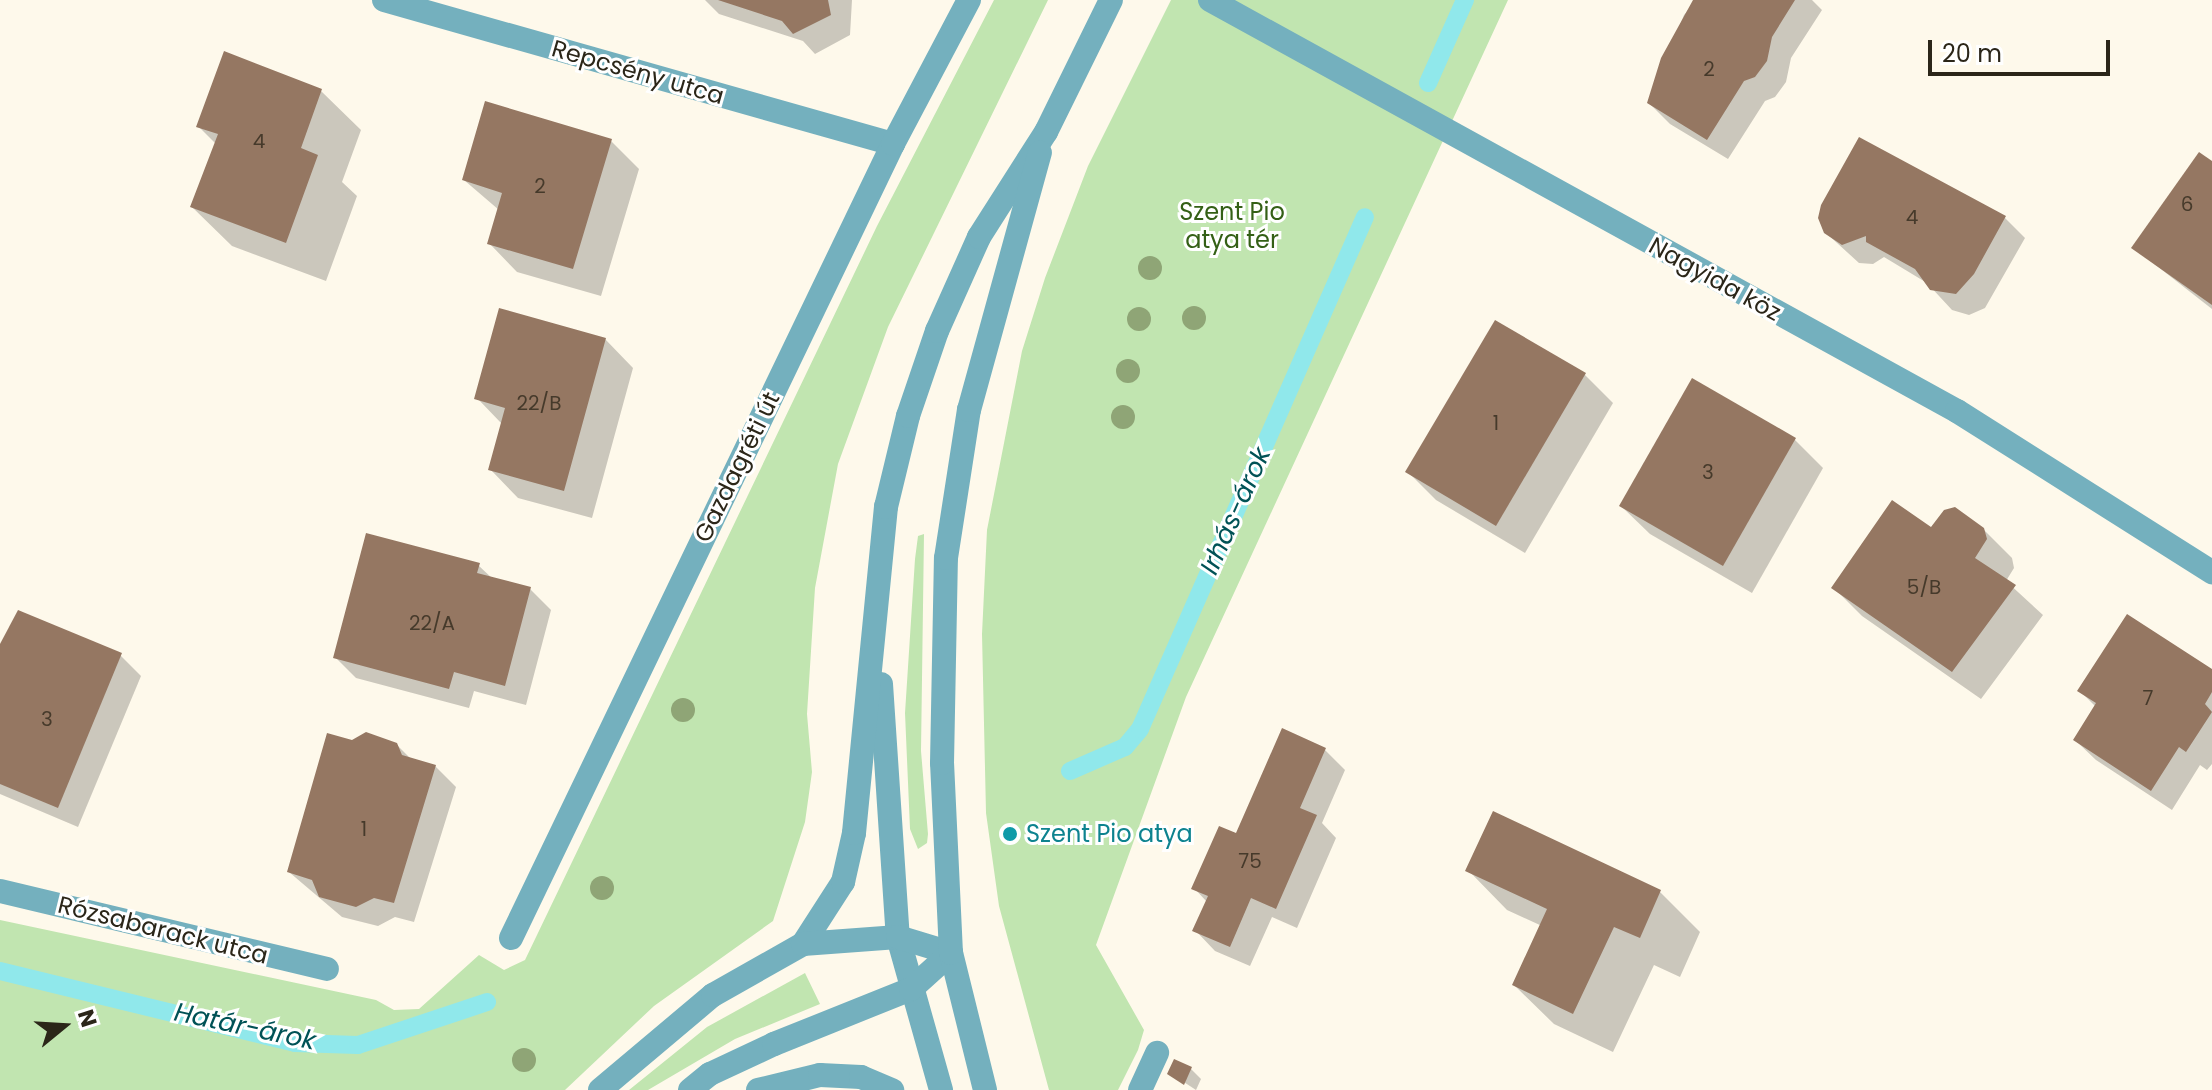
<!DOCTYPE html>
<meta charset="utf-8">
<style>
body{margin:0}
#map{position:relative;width:2212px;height:1090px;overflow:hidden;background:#fef9eb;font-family:Poppins,sans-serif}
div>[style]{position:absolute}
.green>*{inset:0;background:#c1e5b0}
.shadow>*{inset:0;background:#0003}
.stream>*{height:18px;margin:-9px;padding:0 9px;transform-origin:9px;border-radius:9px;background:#90e8eb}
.building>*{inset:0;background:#957762}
.minor>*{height:24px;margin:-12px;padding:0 12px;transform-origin:12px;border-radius:12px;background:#74b0be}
.trees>*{width:24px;height:24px;margin:-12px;border-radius:50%;background:#8fa576}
.dots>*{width:22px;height:22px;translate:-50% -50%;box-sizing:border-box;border:4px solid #fff;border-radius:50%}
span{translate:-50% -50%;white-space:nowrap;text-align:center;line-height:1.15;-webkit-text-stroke:6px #fff;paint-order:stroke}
.number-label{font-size:20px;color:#463a2b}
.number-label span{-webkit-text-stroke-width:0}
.street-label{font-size:24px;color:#2b2619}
.park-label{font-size:24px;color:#346016}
.culture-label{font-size:24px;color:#0d838f}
.left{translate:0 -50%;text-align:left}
.water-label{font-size:26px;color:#005256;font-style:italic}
.north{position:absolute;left:24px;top:986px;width:80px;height:80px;-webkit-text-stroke:6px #fff;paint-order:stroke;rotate:72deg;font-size:22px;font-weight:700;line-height:32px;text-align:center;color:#2b2619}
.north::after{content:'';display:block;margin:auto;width:28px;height:36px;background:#2b2619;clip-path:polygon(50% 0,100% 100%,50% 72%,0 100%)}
.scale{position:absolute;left:1928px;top:40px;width:182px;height:36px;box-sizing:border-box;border:4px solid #2b2619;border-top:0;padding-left:10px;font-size:24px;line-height:28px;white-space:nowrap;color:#2b2619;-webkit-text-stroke:6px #fff;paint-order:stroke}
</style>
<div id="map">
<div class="green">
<i style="clip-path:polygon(994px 0,1048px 0,888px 327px,838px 464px,815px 588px,807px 714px,812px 772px,805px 822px,773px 921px,654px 1006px,565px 1090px,0 1090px,0 920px,376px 1000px,394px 1010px,419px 1009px,479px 955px,504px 970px,525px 960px,877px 226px)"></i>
<i style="clip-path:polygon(1171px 0,1508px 0,1186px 697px,1096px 945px,1144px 1030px,1138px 1050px,1118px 1090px,1049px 1090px,999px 906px,986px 813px,982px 634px,987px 530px,1022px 351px,1045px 278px,1088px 166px)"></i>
<i style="clip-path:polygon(924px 534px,921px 751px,928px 834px,927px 843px,918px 849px,910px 829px,905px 713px,915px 559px,918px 536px)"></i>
<i style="clip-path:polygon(805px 973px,820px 1004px,735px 1039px,648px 1090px,629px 1090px,707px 1027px)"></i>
</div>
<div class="shadow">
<i style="clip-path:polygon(705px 0,852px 0,850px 35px,815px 54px,803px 41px,719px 14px)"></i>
<i style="clip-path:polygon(1696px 0,1812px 0,1822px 10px,1791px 58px,1786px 82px,1775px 97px,1765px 101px,1728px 159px,1670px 124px,1649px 103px,1684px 15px)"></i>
<i style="clip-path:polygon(321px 91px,361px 130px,342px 182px,357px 196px,326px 281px,232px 246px,192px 207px,216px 144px,198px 126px)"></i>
<i style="clip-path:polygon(611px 141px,639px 169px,601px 296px,517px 272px,489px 243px,499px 210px,464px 180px)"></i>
<i style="clip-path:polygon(2212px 163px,2212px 309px,2134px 248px)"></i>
<i style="clip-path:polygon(2005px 218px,2025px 238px,1985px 308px,1969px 315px,1952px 310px,1927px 283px,1884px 257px,1873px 264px,1859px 263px,1825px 232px)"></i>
<i style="clip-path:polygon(1496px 323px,1585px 375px,1613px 403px,1525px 553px,1436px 500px,1408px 472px)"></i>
<i style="clip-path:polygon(605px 339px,633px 368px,592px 518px,518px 498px,490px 469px,502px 424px,477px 398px)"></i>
<i style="clip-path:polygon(1693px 381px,1795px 440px,1823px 468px,1752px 593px,1650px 534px,1621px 506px)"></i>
<i style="clip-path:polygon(1983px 529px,2012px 558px,2014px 568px,2006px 581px,2043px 615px,1981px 699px,1862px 616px,1834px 588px)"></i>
<i style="clip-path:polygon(478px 565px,494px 580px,530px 589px,551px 610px,526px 705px,474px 691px,469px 708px,356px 678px,336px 658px)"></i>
<i style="clip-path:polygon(0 646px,120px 655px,141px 676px,78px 827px,0 794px)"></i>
<i style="clip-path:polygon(2212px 671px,2212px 764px,2207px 770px,2200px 765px,2172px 810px,2096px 760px,2075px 740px,2096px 707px,2080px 691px)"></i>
<i style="clip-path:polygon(353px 742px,396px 744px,411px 759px,435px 766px,456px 787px,414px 922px,395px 917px,378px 926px,342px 917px,289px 872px)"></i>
<i style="clip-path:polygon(1325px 750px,1345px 770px,1322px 823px,1336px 838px,1297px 928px,1272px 917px,1250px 966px,1215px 951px,1195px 930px,1207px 902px,1194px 888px)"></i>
<i style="clip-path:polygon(1494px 814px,1660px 892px,1700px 932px,1680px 977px,1654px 965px,1613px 1052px,1554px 1024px,1514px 985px,1542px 926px,1507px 910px,1468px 870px)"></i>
<i style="clip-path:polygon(1191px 1069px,1201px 1079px,1196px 1090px,1170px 1073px)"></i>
</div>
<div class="stream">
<i style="left:1428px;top:83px;width:91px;rotate:-66deg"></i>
<i style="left:1070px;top:771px;width:60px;rotate:-23.6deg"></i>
<i style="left:1125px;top:747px;width:23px;rotate:-50deg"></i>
<i style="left:1140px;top:729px;width:559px;rotate:-66.28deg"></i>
<i style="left:0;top:971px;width:304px;rotate:13.7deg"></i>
<i style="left:295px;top:1043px;width:63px;rotate:1.8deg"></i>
<i style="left:358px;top:1045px;width:136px;rotate:-18.4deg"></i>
</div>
<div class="building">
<i style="clip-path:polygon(718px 0,828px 0,831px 15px,793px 34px,782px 21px)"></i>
<i style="clip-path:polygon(1693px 0,1795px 0,1772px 37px,1767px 61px,1755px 77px,1744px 81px,1707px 140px,1647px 103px,1661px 58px)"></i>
<i style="clip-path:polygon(224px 51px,322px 89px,301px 148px,318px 155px,286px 243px,190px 207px,218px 134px,196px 127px)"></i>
<i style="clip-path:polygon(485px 101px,612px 139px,573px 269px,487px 244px,502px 193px,462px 180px)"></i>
<i style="clip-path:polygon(1859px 137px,2006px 216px,1974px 274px,1956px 294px,1930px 290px,1915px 269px,1866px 242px,1866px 236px,1842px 245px,1824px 233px,1818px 218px,1821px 205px)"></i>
<i style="clip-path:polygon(2199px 152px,2212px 161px,2212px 305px,2131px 248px)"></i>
<i style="clip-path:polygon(499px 308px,606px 338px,564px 491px,488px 470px,505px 408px,474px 399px)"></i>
<i style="clip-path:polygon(1495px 320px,1586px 373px,1496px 526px,1405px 472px)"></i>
<i style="clip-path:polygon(1692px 378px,1796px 438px,1723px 566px,1619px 506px)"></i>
<i style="clip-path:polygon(1892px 500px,1931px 527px,1944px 510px,1955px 507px,1984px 528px,1987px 539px,1975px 558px,2016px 585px,1952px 672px,1831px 588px)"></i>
<i style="clip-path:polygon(366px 533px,480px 563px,477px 573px,531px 587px,505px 686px,454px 672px,449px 689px,333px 658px)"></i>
<i style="clip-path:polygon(18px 610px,122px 653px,58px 808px,0 784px,0 644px)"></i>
<i style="clip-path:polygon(2127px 614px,2212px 669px,2212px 692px,2205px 704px,2212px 712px,2186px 752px,2179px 747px,2151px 791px,2073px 740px,2096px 703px,2077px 691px)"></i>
<i style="clip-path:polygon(1282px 728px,1326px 748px,1300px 808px,1317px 815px,1276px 909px,1251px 898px,1230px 947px,1192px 931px,1208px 896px,1191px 889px,1219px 826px,1236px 833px)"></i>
<i style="clip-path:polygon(366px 732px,397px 743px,402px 755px,436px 765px,394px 903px,374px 898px,356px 907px,319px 897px,312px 880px,287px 872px,327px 733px,352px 740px)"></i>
<i style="clip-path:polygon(1493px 811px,1661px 890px,1640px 938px,1614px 927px,1573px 1014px,1512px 985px,1547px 909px,1465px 871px)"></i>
<i style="clip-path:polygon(1174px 1059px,1192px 1067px,1184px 1085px,1167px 1074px)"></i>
</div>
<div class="minor">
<i style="left:384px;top:0;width:529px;rotate:15.8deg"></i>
<i style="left:1210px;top:0;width:853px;rotate:28.82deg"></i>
<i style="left:1957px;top:411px;width:302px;rotate:32.3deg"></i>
<i style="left:881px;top:684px;width:254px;rotate:86.2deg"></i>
<i style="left:898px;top:937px;width:159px;rotate:74.3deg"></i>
<i style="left:0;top:891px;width:336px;rotate:13.4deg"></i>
<i style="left:511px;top:938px;width:881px;rotate:-64.31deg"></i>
<i style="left:893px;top:144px;width:163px;rotate:-62.2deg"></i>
<i style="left:803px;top:944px;width:74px;rotate:-57.2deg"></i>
<i style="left:843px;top:882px;width:50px;rotate:-77.3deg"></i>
<i style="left:854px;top:833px;width:328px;rotate:-84.4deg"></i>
<i style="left:886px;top:507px;width:94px;rotate:-76.4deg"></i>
<i style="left:908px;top:416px;width:90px;rotate:-71.2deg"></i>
<i style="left:937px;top:331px;width:103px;rotate:-65.9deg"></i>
<i style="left:979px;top:237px;width:125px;rotate:-57.5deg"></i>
<i style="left:1046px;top:132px;width:147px;rotate:-63.8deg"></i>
<i style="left:600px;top:1090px;width:148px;rotate:-40.1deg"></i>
<i style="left:713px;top:995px;width:103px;rotate:-29.5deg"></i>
<i style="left:803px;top:944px;width:95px;rotate:-4.2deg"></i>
<i style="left:898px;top:937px;width:55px;rotate:16.8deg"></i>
<i style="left:690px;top:1090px;width:26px;rotate:-39deg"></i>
<i style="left:710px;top:1074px;width:71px;rotate:-25.1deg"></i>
<i style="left:774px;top:1044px;width:148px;rotate:-21.9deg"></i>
<i style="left:911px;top:989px;width:54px;rotate:-42deg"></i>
<i style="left:758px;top:1090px;width:64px;rotate:-13.6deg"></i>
<i style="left:820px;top:1075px;width:41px;rotate:2.8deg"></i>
<i style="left:861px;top:1077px;width:34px;rotate:23deg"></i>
<i style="left:985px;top:1090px;width:141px;rotate:-103.9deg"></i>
<i style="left:951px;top:953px;width:190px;rotate:-92.7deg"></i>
<i style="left:942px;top:763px;width:205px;rotate:-88.9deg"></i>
<i style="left:946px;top:558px;width:150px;rotate:-81.2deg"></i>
<i style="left:969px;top:410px;width:267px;rotate:-74.6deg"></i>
<i style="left:1140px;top:1090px;width:41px;rotate:-65.3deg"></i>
</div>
<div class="trees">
<i style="left:1150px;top:268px"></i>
<i style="left:1194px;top:318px"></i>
<i style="left:1139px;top:319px"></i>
<i style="left:1128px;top:371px"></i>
<i style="left:1123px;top:417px"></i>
<i style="left:683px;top:710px"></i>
<i style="left:602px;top:888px"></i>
<i style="left:524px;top:1060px"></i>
</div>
<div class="dots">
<i style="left:1010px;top:834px;background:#0f9aa8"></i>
</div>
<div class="number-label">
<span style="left:1709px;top:69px">2</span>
<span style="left:259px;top:141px">4</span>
<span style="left:540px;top:186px">2</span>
<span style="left:2187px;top:204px">6</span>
<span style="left:1912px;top:217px">4</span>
<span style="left:539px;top:403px">22/B</span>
<span style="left:1496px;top:423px">1</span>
<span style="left:1708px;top:472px">3</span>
<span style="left:1924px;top:587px">5/B</span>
<span style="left:432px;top:623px">22/A</span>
<span style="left:2148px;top:698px">7</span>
<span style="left:47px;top:719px">3</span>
<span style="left:364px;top:829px">1</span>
<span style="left:1250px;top:861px">75</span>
</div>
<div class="street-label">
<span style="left:638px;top:72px;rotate:16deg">Repcsény utca</span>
<span style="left:1715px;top:279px;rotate:29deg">Nagyida köz</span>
<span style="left:737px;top:467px;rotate:-64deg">Gazdagréti út</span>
<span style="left:163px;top:930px;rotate:14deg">Rózsabarack utca</span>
</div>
<div class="park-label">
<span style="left:1232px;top:226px">Szent Pio<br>atya tér</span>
</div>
<div class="culture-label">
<span class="left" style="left:1026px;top:834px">Szent Pio atya</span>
</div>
<div class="water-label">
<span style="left:1236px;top:511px;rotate:-66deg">Irhás-árok</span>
<span style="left:245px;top:1027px;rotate:12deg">Határ-árok</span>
</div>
<div class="north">N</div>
<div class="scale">20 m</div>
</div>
